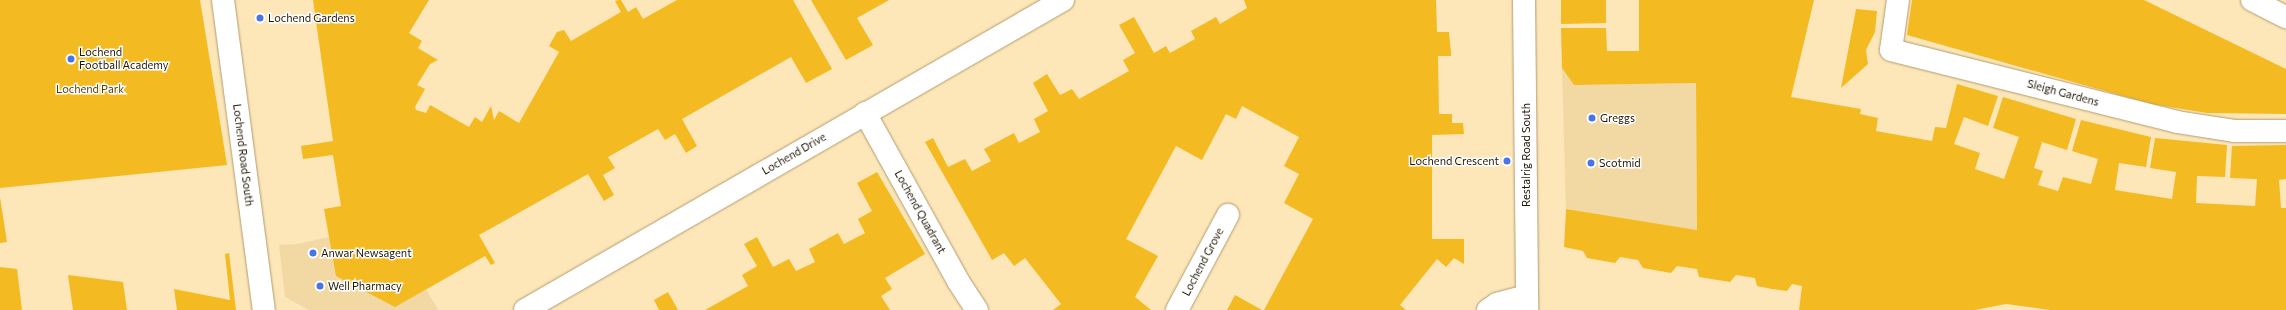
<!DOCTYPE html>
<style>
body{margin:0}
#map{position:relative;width:2286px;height:310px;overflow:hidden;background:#fde6b8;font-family:Commissioner,sans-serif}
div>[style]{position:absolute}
.built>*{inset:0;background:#f2d8a3}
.green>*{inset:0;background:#f4ba22}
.roads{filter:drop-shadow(0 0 1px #b39d71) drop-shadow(0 0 1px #b39d71)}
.minor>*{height:22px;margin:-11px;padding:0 11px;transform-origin:11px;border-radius:11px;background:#fff}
.dots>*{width:11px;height:11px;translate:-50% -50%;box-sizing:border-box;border:2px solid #fff;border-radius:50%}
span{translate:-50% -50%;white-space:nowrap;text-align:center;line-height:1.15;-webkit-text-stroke:3px #fff;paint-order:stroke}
.poi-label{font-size:11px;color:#1f1706}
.left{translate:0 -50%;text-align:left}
.right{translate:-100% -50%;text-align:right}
.park-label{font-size:11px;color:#563f00}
.street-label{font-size:11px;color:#1f1706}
</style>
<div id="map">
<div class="built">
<i style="clip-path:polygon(1562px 68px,1574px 85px,1696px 83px,1697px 230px,1566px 209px)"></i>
<i style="clip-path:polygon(373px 227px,426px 289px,438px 310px,309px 310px,285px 297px,279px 245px,298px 244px)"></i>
</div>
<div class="green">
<i style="clip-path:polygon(0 0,200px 0,227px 165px,0 188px)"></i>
<i style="clip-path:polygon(313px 0,429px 0,409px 33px,422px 41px,418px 48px,438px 60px,430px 64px,417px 85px,425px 89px,415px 107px,416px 110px,426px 113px,430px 105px,469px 127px,475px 117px,482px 122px,491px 106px,494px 120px,499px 111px,519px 123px,559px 52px,549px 46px,557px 32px,564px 30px,571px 41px,621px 12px,615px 1px,618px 0,621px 0,628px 12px,636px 7px,643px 19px,677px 0,793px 0,832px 69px,806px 83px,791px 57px,682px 119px,697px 146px,686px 153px,675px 134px,665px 140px,658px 129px,608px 157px,615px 168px,603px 175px,614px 195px,604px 201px,588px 174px,479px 235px,495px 263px,491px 265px,485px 256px,395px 307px,336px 276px,324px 209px,341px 206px,333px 155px,303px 159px,301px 146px,333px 141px)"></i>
<i style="clip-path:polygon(811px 0,889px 0,857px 18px,873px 45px,846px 60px)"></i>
<i style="clip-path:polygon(1244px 0,1436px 0,1437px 32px,1449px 32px,1451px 53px,1451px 56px,1438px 56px,1439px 114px,1452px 114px,1452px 123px,1463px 123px,1464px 134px,1432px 135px,1432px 239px,1464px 239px,1464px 264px,1454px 258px,1446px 267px,1437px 259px,1400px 305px,1406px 310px,1264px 310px,1313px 219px,1284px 203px,1299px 174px,1284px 166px,1299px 137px,1242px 106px,1236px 119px,1226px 114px,1202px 160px,1176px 146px,1126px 239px,1158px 256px,1135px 297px,1151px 310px,1053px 310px,1061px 304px,1025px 258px,1014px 266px,1004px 253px,992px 260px,925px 142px,933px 138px,948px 167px,965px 159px,972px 171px,991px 161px,984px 149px,1014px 133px,1019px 143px,1040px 132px,1034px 119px,1048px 111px,1033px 83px,1047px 74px,1060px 95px,1072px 89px,1079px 99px,1129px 71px,1123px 60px,1135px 53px,1119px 25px,1134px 17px,1154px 53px,1166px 46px,1170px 53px,1195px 39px,1191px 31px,1216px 17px,1220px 24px,1247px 8px)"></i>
<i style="clip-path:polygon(1561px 0,1606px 0,1606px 23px,1561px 24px)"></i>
<i style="clip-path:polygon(1639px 0,1814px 0,1791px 97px,1861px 109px,1860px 114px,1878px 118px,1876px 131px,1932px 141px,1935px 127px,1946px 128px,1957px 84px,1998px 96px,1988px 126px,1964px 117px,1954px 144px,1980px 153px,1975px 169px,2004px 179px,2019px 137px,1993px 128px,2003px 97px,2076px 119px,2067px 150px,2042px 142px,2034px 168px,2043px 171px,2038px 185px,2058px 191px,2063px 177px,2091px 184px,2098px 159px,2072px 151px,2081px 120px,2151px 137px,2146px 167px,2119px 163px,2115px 190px,2172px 199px,2176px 172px,2150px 168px,2155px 138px,2227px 145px,2225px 177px,2197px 176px,2196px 203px,2255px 206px,2257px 179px,2230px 178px,2232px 146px,2286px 145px,2286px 179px,2279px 180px,2281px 208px,2286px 208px,2286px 310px,2050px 310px,2006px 304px,1975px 310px,1799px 310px,1802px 286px,1792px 284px,1787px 291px,1772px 289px,1757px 286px,1755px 278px,1736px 275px,1730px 282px,1699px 277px,1697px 269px,1677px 266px,1671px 273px,1643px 268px,1638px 260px,1620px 257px,1615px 263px,1587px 258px,1583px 251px,1564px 247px,1566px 209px,1697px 230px,1696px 83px,1574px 85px,1562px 68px,1561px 28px,1606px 28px,1607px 51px,1639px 51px)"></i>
<i style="clip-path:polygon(1912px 0,2144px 0,2286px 69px,2286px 114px,2207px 113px,2151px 104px,1907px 35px)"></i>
<i style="clip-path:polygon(1856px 9px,1877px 11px,1875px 32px,1866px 50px,1868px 64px,1841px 88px)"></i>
<i style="clip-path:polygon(877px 172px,925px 254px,885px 278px,892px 289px,881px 296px,890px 310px,705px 310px,748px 286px,742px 275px,757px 266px,744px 244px,757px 237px,773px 267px,789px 259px,796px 271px,815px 262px,809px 249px,838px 233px,844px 244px,865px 233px,858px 219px,872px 211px,857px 183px)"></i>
<i style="clip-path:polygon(0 197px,7px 242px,0 243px)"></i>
<i style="clip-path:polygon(229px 253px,236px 310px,177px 310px,174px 289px,230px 300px,225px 254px)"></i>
<i style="clip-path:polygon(0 267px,17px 269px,22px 310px,0 310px)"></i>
<i style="clip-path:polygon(68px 275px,123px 282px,127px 310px,73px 310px)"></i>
<i style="clip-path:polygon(668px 292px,678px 310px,659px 310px,654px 300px)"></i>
<i style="clip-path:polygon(1235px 295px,1262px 310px,1227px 310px)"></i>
</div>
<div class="roads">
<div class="minor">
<i style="left:223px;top:0;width:313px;rotate:82.5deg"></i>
<i style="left:1524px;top:0;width:310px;rotate:89.4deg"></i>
<i style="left:1898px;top:0;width:50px;rotate:98deg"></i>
<i style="left:1891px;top:50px;width:295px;rotate:14.1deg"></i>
<i style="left:2177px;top:122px;width:59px;rotate:8.8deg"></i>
<i style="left:2235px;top:131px;width:51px"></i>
<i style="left:2252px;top:0;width:38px;rotate:27deg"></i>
<i style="left:865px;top:113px;width:192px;rotate:61deg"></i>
<i style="left:958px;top:281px;width:35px;rotate:57deg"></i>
<i style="left:525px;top:310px;width:621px;rotate:-29.95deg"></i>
<i style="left:1177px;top:310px;width:108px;rotate:-61.8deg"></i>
<i style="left:1488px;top:310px;width:11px;rotate:-34deg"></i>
<i style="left:1497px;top:304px;width:31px;rotate:-15deg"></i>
</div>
</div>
<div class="dots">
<i style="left:260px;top:18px;background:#4775e7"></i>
<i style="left:71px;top:59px;background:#4775e7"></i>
<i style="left:1592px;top:118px;background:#4775e7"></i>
<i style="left:1507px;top:161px;background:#4775e7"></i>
<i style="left:1591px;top:163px;background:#4775e7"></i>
<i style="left:313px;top:253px;background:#4775e7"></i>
<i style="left:320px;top:286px;background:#4775e7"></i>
</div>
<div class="poi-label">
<span class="left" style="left:268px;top:18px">Lochend Gardens</span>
<span class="left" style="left:79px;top:59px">Lochend<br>Football Academy</span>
<span class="left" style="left:1600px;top:118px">Greggs</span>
<span class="right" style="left:1499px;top:161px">Lochend Crescent</span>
<span class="left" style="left:1599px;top:163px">Scotmid</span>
<span class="left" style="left:321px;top:253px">Anwar Newsagent</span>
<span class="left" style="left:328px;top:286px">Well Pharmacy</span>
</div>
<div class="park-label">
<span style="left:90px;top:89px">Lochend Park</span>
</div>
<div class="street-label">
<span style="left:2063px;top:93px;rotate:15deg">Sleigh Gardens</span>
<span style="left:794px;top:154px;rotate:-30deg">Lochend Drive</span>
<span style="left:243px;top:155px;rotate:83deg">Lochend Road South</span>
<span style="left:1526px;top:155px;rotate:-90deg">Restalrig Road South</span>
<span style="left:920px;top:212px;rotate:61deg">Lochend Quadrant</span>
<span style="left:1203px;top:262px;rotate:-62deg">Lochend Grove</span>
</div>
</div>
